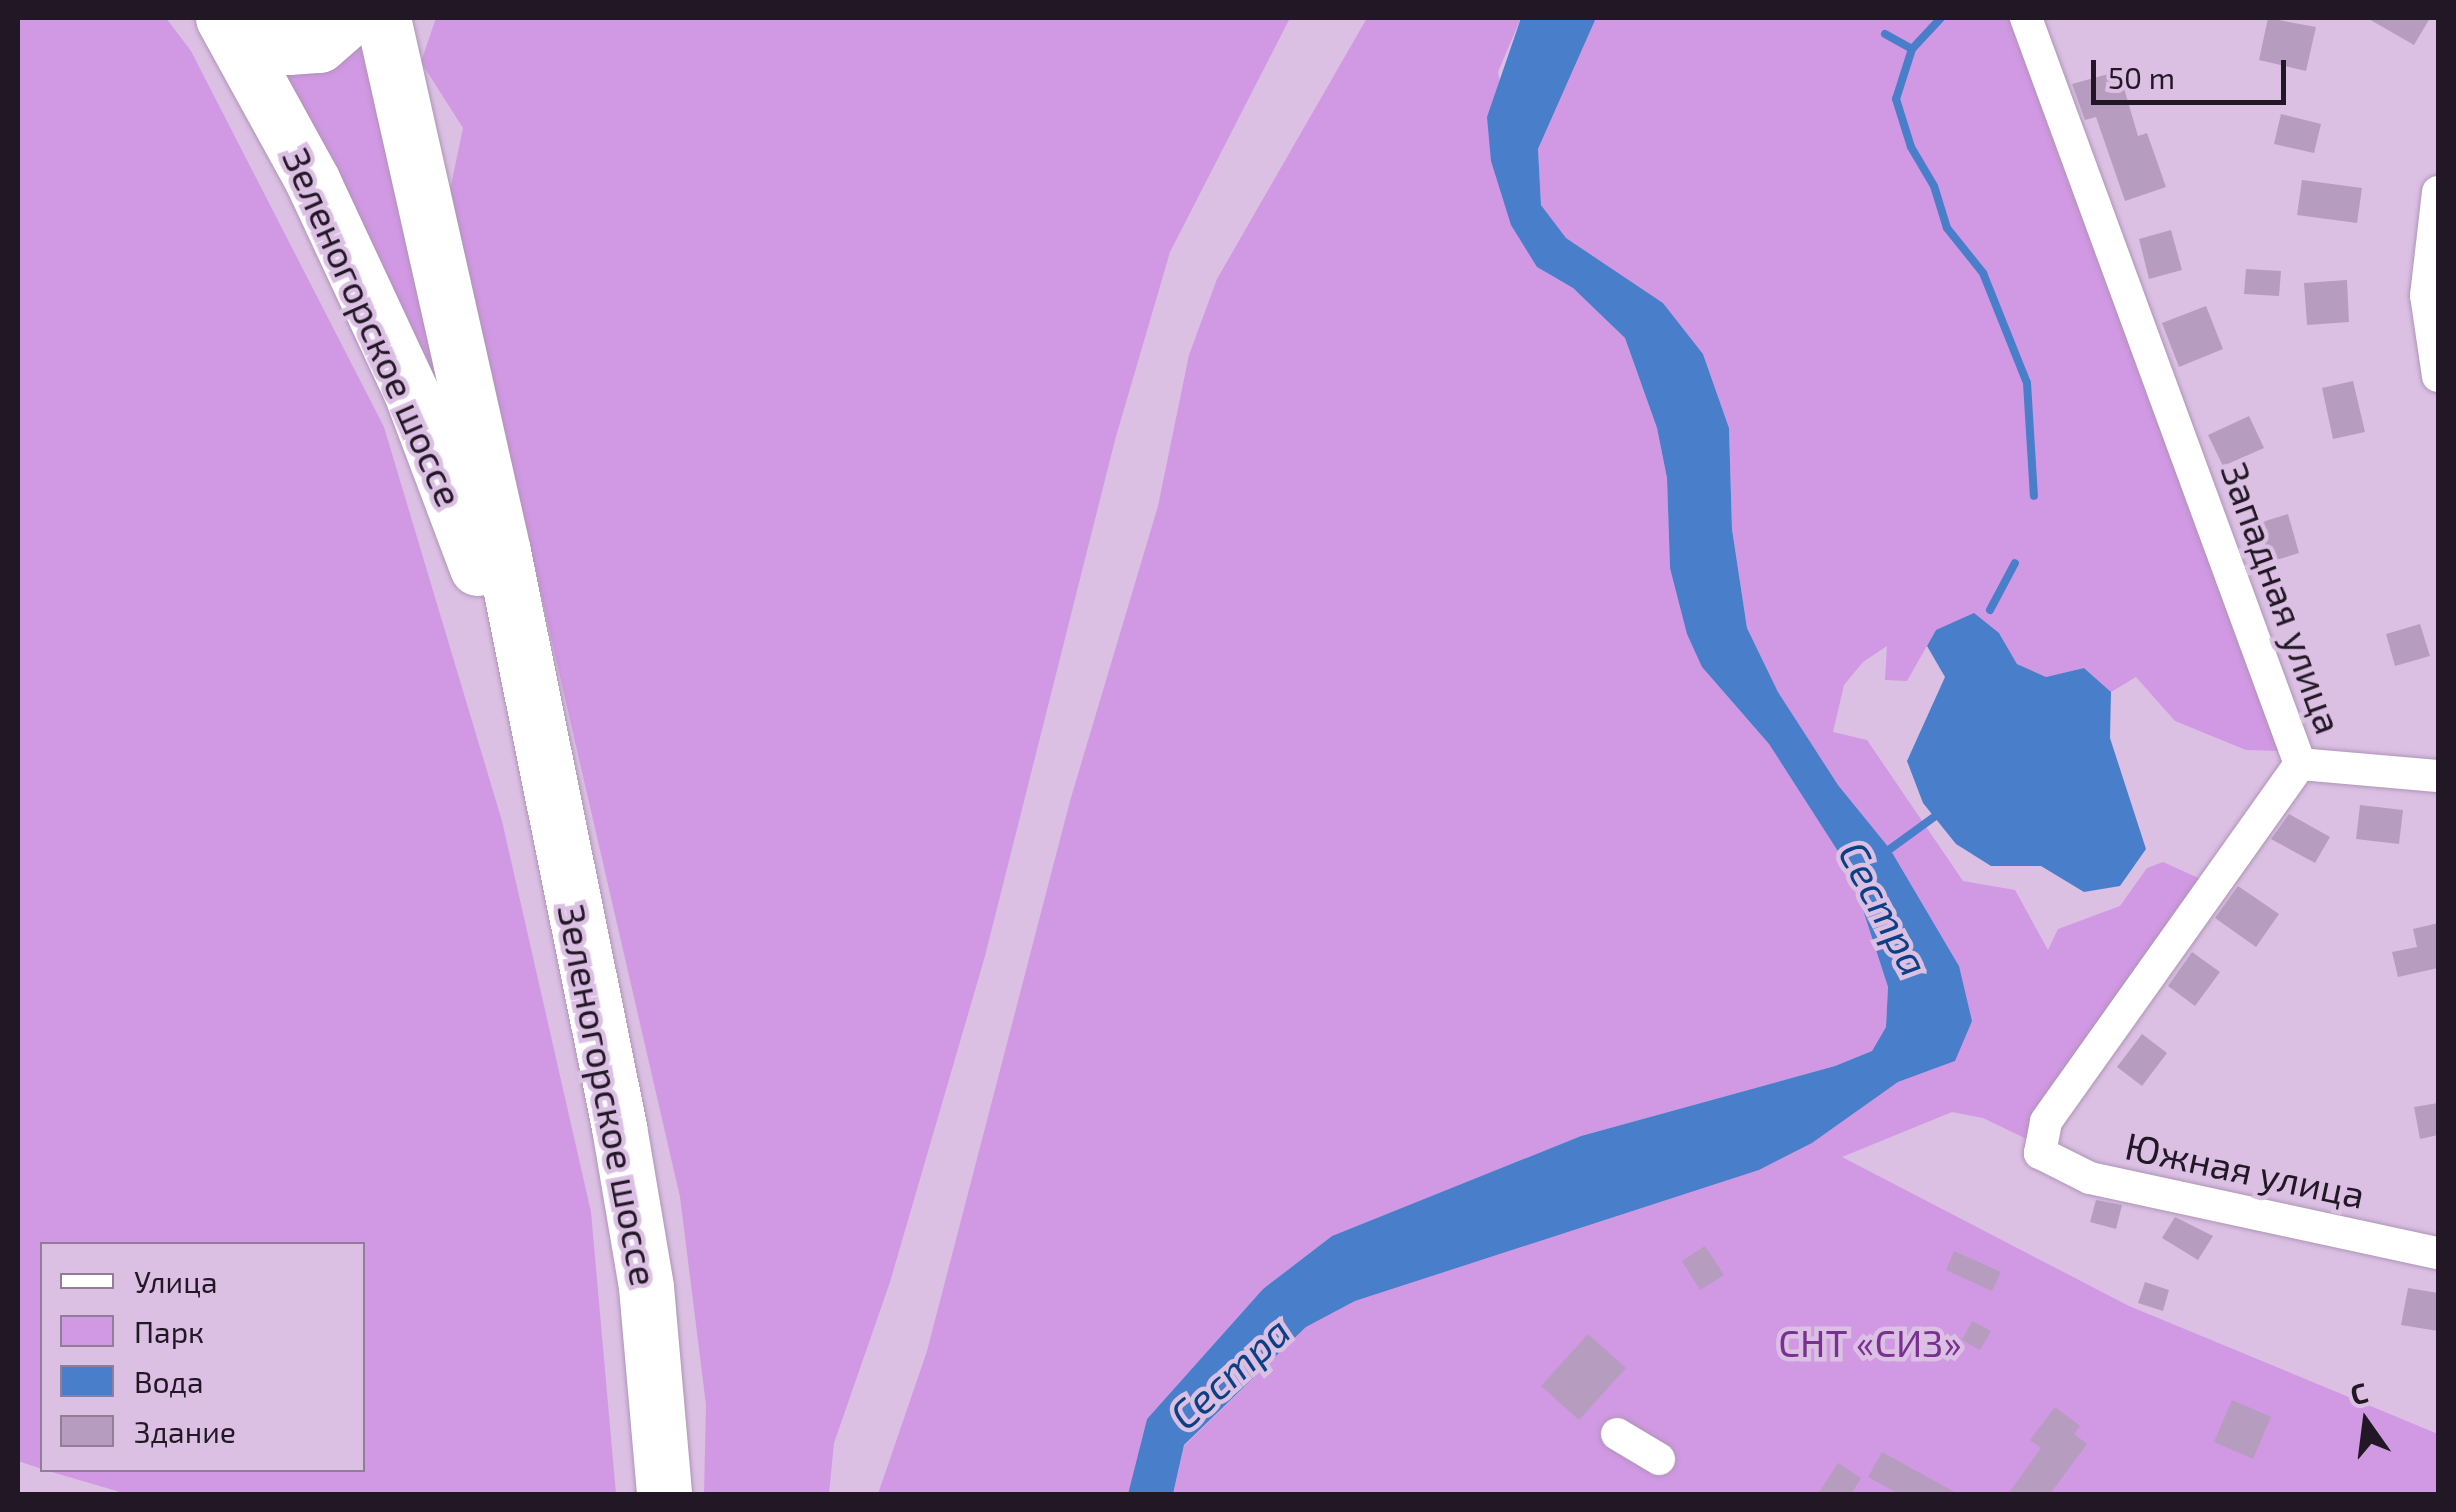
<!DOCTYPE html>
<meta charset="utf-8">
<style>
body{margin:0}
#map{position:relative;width:2456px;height:1512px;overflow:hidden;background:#dbc0e4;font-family:"Exo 2",sans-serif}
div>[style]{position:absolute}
.green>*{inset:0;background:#d198e3}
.water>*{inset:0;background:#497eca}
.stream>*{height:8px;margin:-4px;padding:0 4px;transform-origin:4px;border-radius:4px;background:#497eca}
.building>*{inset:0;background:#b69dbf}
.roads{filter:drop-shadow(0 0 2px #ae94b6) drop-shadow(0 0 2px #ae94b6)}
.street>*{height:32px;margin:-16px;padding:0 16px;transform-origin:16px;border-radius:16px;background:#fff}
.highway>*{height:55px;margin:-27.5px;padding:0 27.5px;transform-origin:27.5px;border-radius:27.5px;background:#fff}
span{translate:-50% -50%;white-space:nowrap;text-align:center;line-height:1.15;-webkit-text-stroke:9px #dbc0e4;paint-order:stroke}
.street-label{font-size:38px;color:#221825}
.park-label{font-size:38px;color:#79308f}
.water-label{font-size:40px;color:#0b4085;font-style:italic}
.frame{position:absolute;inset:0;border:20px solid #221825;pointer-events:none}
.legend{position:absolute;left:40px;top:1242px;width:325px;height:230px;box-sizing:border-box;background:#dbc0e4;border:2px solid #917d98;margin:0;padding:12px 18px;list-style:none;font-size:30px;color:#221825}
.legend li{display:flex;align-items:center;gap:20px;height:50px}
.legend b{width:50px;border:2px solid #917d98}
.north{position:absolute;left:2316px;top:1372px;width:100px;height:100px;-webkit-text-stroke:8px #dbc0e4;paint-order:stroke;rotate:346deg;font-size:28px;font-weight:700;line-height:40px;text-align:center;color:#221825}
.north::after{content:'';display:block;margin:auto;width:35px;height:45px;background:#221825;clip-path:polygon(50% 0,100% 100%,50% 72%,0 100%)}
.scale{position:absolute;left:2091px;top:60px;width:195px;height:45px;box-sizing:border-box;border:5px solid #221825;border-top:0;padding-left:12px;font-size:30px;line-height:35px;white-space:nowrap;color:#221825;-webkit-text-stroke:8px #dbc0e4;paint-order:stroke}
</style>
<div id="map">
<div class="green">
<i style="clip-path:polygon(18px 18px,166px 18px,191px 51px,384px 427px,502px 821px,591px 1212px,616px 1494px,127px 1494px,45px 1470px,362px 1470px,362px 1244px,42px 1244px,42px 1469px,18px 1461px)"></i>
<i style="clip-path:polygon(436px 18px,1290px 18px,1170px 252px,1115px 440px,985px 956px,890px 1282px,834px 1443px,829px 1494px,704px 1494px,706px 1405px,680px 1197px,449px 195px,463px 128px,421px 62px)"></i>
<i style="clip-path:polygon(1367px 18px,1521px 18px,1498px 72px,1537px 267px,1573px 288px,1625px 338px,1657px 428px,1667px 478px,1670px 568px,1702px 667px,1769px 744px,1850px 870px,1888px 987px,1886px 1027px,1872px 1051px,1835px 1066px,1581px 1136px,1332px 1236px,1263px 1289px,1147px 1419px,1128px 1494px,878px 1494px,927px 1351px,1070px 801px,1158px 506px,1189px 355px,1217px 279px)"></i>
<i style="clip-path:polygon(1596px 18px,2026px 18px,2279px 751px,2246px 750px,2175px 721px,2136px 677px,2111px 692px,2084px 668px,2046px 677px,2017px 664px,1999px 633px,1936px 630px,1907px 681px,1885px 680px,1887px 646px,1863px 662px,1844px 685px,1833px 732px,1867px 740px,1963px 881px,2015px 890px,2048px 950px,2058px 929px,2120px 906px,2147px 868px,2163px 862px,2214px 885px,2041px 1146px,1983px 1118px,1952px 1112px,1842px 1157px,2129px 1306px,2438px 1434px,2438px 1494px,1173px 1494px,1184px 1446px,1306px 1327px,1355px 1301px,1759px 1170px,1812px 1143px,1898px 1082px,1955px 1061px,1959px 966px,1890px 849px,1838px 785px,1778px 692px,1747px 628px,1732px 528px,1729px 428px,1703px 354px,1663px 303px,1566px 238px,1541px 205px,1538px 149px)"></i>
<i style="clip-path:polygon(368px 33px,508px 619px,273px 65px)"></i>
</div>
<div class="water">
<i style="clip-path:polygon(1521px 18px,1596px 18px,1538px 149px,1541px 205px,1566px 238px,1663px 303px,1703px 354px,1729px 428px,1732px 529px,1747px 628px,1778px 692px,1838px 785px,1890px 849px,1959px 966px,1972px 1021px,1955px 1061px,1898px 1082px,1812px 1143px,1759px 1170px,1355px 1301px,1306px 1327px,1184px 1445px,1173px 1494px,1128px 1494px,1147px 1419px,1263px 1289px,1332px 1236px,1581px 1136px,1835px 1066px,1872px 1051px,1886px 1027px,1888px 987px,1850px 870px,1769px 744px,1702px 667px,1687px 634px,1670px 568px,1667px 478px,1657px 428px,1625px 338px,1573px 288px,1537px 267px,1511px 225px,1491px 161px,1487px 117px)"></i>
<i style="clip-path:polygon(1974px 613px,1999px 633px,2017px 664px,2046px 677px,2084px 668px,2111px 692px,2110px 738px,2146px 849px,2120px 886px,2084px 892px,2041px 866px,1991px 866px,1956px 844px,1923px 803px,1907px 761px,1945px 677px,1927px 646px,1936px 630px)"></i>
</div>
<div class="stream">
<i style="left:1885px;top:34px;width:31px;rotate:29deg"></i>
<i style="left:1912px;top:49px;width:52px;rotate:107.7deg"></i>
<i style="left:1896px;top:99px;width:50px;rotate:72.6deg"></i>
<i style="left:1911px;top:147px;width:45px;rotate:59.5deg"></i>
<i style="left:1934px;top:186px;width:44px;rotate:72.8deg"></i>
<i style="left:1947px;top:228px;width:58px;rotate:51.3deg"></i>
<i style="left:1983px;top:273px;width:118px;rotate:68.2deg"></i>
<i style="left:2027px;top:383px;width:113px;rotate:86.5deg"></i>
<i style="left:1912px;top:49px;width:42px;rotate:-46.9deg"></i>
<i style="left:1990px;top:610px;width:53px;rotate:-62deg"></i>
<i style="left:1890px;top:849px;width:54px;rotate:-36deg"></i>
</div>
<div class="building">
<i style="clip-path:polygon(2268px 18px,2316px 27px,2306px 71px,2259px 60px)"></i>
<i style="clip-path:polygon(2367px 18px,2430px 18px,2414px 45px)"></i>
<i style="clip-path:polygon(2119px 71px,2138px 136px,2147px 133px,2166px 187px,2125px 201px,2096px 117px,2085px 120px,2072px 84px)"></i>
<i style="clip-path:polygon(2281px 114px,2321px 124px,2314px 153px,2274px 144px)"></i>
<i style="clip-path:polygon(2302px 180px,2362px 188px,2357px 223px,2297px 215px)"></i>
<i style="clip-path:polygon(2171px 230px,2182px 270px,2149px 279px,2139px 239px)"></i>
<i style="clip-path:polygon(2246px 269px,2281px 271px,2279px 296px,2244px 294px)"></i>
<i style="clip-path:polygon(2347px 280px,2349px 322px,2307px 325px,2304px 283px)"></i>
<i style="clip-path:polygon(2206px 306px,2223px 349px,2179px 367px,2162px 323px)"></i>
<i style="clip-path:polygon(2353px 381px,2365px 432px,2333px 439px,2322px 388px)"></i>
<i style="clip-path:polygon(2249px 416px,2264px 448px,2223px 466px,2208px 435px)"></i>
<i style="clip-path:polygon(2288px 514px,2299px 553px,2270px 562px,2259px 523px)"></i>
<i style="clip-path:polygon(2420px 624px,2430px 656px,2395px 666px,2386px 634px)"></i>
<i style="clip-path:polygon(2360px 805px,2403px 810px,2399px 844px,2356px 839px)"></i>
<i style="clip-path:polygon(2289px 814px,2330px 837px,2315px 863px,2271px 839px)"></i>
<i style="clip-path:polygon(2238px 886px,2279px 914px,2256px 947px,2215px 918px)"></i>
<i style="clip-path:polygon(2438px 923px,2438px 968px,2398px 977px,2392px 952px,2417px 947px,2413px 929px)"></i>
<i style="clip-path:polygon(2192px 952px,2220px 972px,2195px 1006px,2168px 986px)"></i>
<i style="clip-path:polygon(2142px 1034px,2167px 1053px,2142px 1086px,2117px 1067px)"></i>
<i style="clip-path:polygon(2438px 1103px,2438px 1135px,2420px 1139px,2414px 1107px)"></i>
<i style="clip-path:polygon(2096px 1200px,2122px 1205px,2116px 1229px,2090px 1222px)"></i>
<i style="clip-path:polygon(2175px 1217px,2213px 1236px,2198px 1260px,2162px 1238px)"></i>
<i style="clip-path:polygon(1705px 1246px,1724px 1275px,1700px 1290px,1682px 1261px)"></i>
<i style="clip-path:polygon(1954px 1251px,2001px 1272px,1992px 1291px,1946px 1270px)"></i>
<i style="clip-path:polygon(2145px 1282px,2169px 1290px,2163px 1311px,2138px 1303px)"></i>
<i style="clip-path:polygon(2408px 1288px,2438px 1293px,2438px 1331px,2401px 1325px)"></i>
<i style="clip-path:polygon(1972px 1321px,1991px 1331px,1980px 1350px,1962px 1340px)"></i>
<i style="clip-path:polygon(1588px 1334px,1626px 1368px,1579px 1420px,1541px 1386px)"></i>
<i style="clip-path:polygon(2232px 1400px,2271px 1417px,2253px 1459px,2214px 1442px)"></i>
<i style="clip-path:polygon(2055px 1407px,2080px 1426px,2074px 1434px,2087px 1444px,2050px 1494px,2008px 1494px,2041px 1448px,2030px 1440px)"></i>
<i style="clip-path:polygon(1882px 1452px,1958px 1494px,1899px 1494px,1868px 1477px)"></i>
<i style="clip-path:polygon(1838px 1463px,1861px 1478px,1851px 1494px,1818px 1494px)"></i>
</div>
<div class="roads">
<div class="street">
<i style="left:2026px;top:18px;width:795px;rotate:69.83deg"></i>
<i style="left:2300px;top:764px;width:439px;rotate:125.4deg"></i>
<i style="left:2046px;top:1122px;width:32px;rotate:101deg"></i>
<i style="left:2040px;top:1153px;width:56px;rotate:26.6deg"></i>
<i style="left:2090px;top:1178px;width:356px;rotate:12.2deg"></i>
<i style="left:2438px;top:192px;width:104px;rotate:96.6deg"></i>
<i style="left:2426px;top:295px;width:82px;rotate:81.6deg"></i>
<i style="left:2300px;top:764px;width:139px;rotate:5deg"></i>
<i style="left:1617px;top:1434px;width:49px;rotate:30.8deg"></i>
</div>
<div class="highway">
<i style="left:223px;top:18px;width:187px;rotate:61.2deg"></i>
<i style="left:313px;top:182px;width:232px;rotate:65deg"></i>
<i style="left:411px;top:392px;width:188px;rotate:69.4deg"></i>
<i style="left:246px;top:18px;width:51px;rotate:34.6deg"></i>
<i style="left:288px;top:47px;width:31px;rotate:-4deg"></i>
<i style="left:319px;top:45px;width:41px;rotate:-41.1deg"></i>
<i style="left:383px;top:18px;width:547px;rotate:77.33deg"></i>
<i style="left:503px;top:552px;width:587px;rotate:78.59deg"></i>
<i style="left:619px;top:1127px;width:162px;rotate:80.4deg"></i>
<i style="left:646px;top:1287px;width:208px;rotate:85deg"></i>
</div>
</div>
<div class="street-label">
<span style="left:373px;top:327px;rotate:66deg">Зеленогорское шоссе</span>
<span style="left:2282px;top:598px;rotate:70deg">Западная улица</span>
<span style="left:608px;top:1095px;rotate:79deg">Зеленогорское шоссе</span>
<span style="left:2245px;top:1170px;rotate:12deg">Южная улица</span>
</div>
<div class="park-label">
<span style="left:1870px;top:1343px">СНТ «СИЗ»</span>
</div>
<div class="water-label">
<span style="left:1885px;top:908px;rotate:62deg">Сестра</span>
<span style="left:1229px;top:1372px;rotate:-42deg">Сестра</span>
</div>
<div class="frame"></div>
<ul class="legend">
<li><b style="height:12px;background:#fff"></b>Улица</li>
<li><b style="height:28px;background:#d198e3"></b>Парк</li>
<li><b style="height:28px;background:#497eca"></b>Вода</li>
<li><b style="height:28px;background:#b69dbf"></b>Здание</li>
</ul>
<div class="north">С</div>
<div class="scale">50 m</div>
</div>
